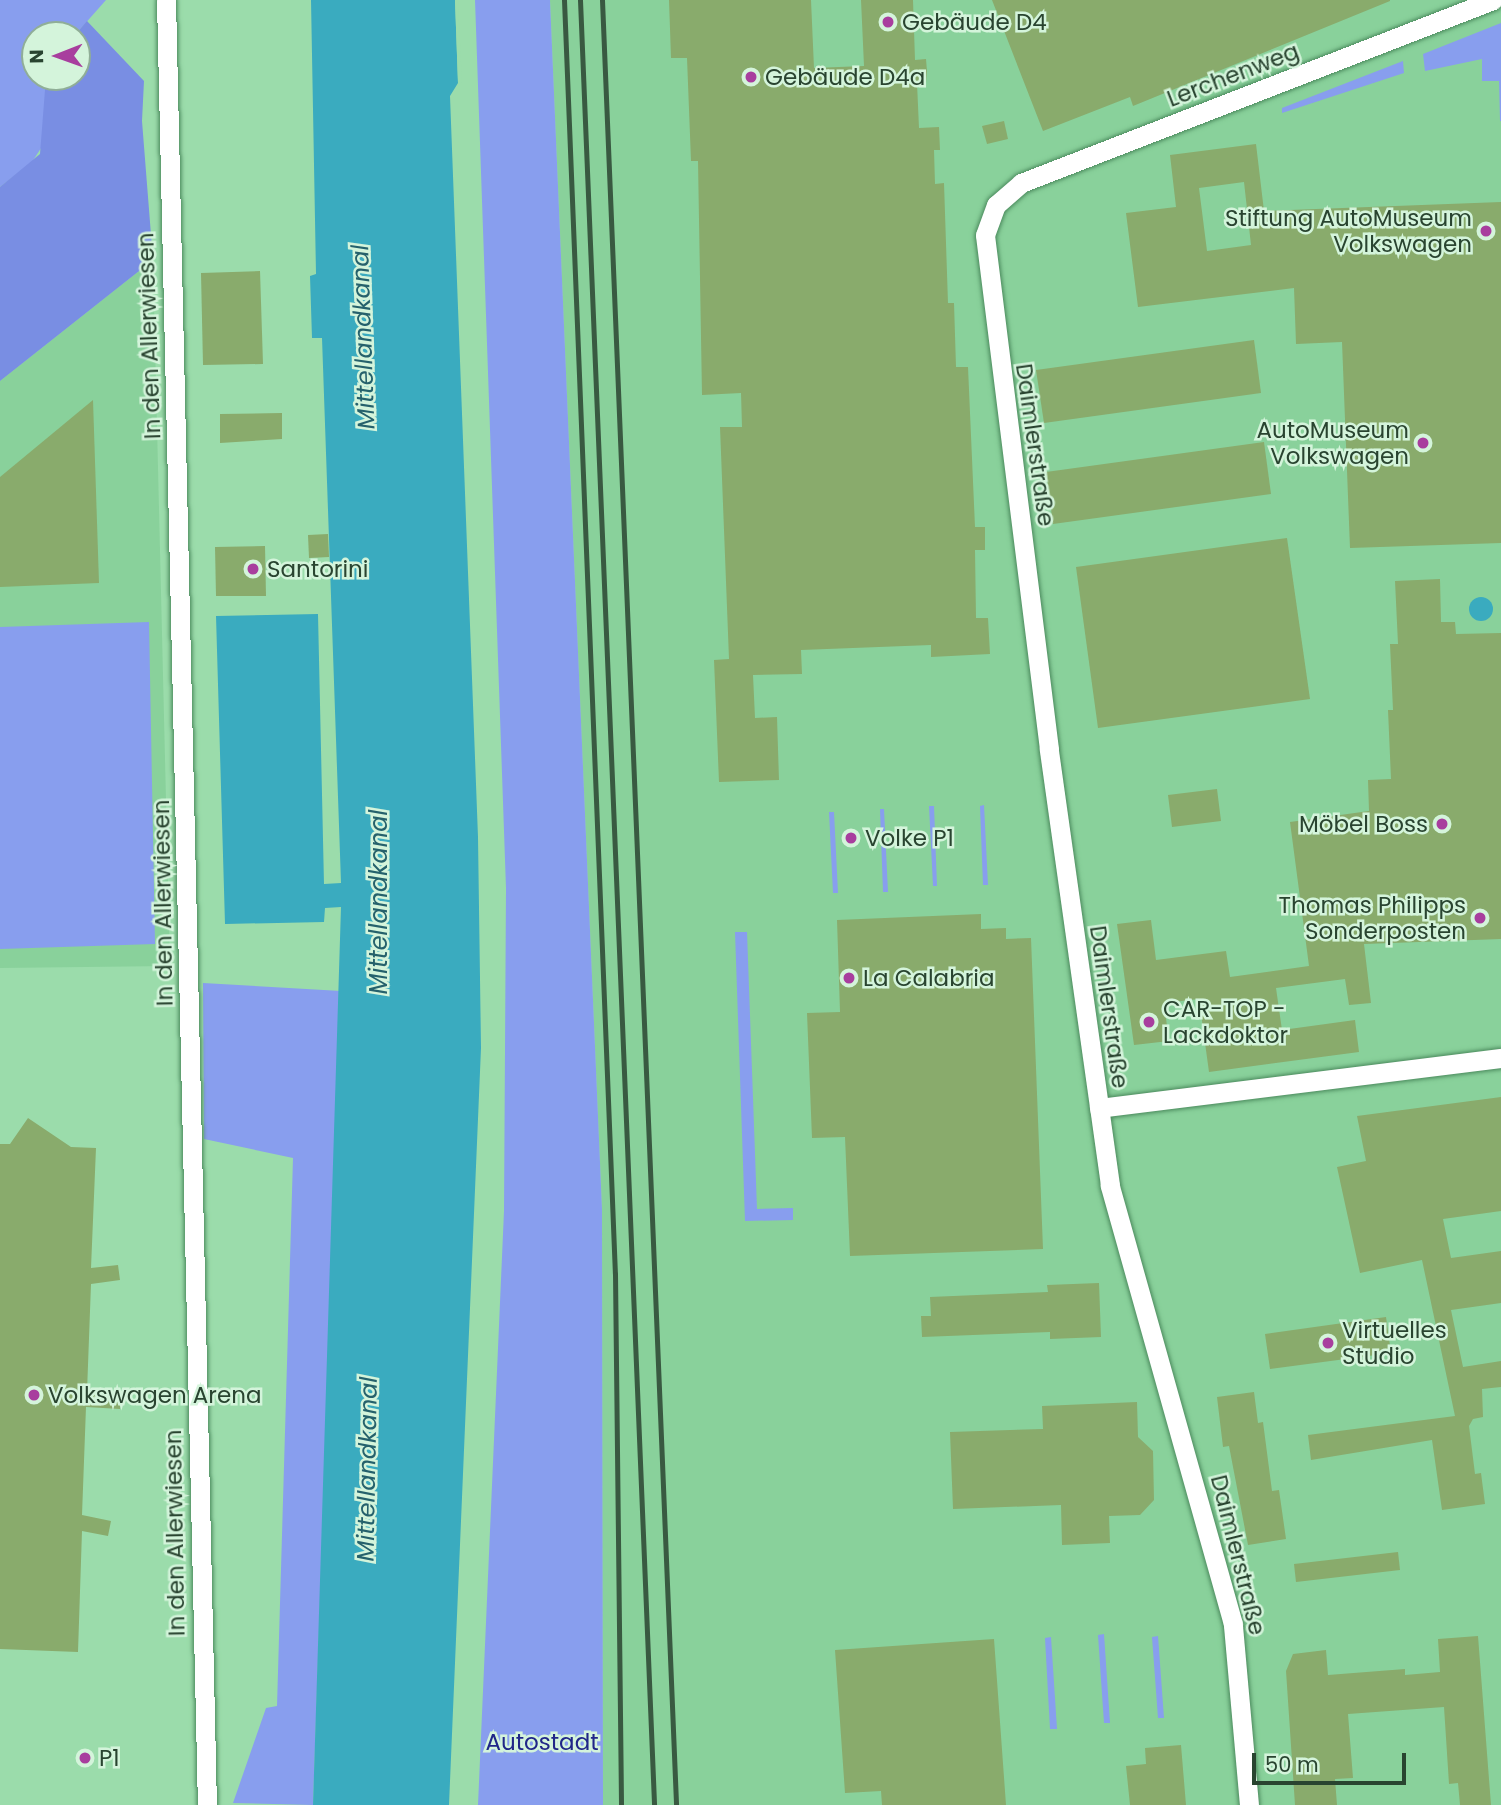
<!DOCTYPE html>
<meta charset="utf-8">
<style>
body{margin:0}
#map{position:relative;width:1501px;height:1805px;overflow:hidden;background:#9bdcab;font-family:Poppins,sans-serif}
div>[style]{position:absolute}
.built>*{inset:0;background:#89d19b}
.green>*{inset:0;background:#889eee}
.forest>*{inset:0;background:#798ee3}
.water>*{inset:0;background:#3aabbf}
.round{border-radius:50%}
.pier>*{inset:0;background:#9bdcab}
.building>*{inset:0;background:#89ab6c}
.roads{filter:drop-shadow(0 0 2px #4b8a5d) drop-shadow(0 0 2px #4b8a5d)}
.street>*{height:19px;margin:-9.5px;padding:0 9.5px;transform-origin:9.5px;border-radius:9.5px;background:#fff}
.rail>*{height:5px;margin:-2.5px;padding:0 2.5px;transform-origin:2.5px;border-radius:2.5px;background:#395941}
.dots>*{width:19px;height:19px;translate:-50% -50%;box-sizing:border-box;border:4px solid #d4f4db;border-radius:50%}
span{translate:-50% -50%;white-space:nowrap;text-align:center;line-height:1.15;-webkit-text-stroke:5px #d4f4db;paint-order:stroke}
.poi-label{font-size:23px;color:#294430}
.left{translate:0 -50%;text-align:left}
.right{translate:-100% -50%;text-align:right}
.street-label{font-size:23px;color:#294430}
.park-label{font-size:23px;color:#202688}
.water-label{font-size:24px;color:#25616c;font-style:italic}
.north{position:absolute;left:21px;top:21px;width:70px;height:70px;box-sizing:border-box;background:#d4f4db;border:2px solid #90ae97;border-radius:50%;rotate:269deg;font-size:19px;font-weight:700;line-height:28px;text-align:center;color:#294430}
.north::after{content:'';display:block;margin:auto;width:24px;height:32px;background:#a83e9e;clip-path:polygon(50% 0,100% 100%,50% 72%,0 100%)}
.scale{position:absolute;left:1252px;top:1753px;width:154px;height:32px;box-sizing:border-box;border:4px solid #294430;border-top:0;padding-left:9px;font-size:21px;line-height:24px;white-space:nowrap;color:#294430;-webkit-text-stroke:5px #d4f4db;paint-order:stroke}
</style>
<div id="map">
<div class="built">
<i style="clip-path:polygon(550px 0,1501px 0,1501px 1805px,603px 1805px,602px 1209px)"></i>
<i style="clip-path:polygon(153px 260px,170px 966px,0 968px,0 381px)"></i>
</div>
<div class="green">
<i style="clip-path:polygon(0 0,106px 0,75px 35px,35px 35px,35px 77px,46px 77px,43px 145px,32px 162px,0 187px)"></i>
<i style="clip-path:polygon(475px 0,550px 0,602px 1209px,603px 1805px,478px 1805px,504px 1211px,506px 888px)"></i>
<i style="clip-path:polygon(1501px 23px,1501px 121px,1500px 121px,1499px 81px,1482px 81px,1482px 59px,1425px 71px,1423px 54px)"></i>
<i style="clip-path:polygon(1403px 61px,1404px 73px,1282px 113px,1282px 108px)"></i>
<i style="clip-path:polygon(149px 622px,155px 944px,0 949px,0 627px)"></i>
<i style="clip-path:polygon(984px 805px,988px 885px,983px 885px,980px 806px)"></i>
<i style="clip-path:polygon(929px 806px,934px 806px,937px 886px,933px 886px)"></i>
<i style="clip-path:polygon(880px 809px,884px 809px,888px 892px,883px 892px)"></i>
<i style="clip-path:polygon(829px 812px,834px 812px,838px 893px,833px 893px)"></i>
<i style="clip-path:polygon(735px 932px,747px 932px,757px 1209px,793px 1208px,793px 1220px,745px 1221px)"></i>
<i style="clip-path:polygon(203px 983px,341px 991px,313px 1805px,233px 1803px,266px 1708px,277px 1706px,293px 1158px,204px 1139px)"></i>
<i style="clip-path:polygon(1104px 1634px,1110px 1723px,1104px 1723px,1098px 1635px)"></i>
<i style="clip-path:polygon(1158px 1636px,1164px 1718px,1158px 1718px,1152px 1637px)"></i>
<i style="clip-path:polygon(1051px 1637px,1057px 1729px,1050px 1729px,1045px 1638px)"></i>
</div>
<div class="forest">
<i style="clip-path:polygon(87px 21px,144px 81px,142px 121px,153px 260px,0 381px,0 187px,40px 154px,46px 77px,77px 77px,75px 35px)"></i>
</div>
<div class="water">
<i style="clip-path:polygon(311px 0,455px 0,458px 83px,450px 96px,478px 837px,481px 1048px,449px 1805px,313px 1805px,341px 907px,325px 908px,324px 922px,225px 924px,216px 616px,318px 614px,324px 884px,341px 883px,322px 338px,312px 338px,310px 276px,316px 274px)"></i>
<i class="round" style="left:1469px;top:597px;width:24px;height:24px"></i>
</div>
<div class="pier">
<i style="clip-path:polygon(455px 0,458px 0,462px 83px,458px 83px)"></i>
</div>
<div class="building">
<i style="clip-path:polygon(669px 0,811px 0,814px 68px,864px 66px,861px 0,913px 0,915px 60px,926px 59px,927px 71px,926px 83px,917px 83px,919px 128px,939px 127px,940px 150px,934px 150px,935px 184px,944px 183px,948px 303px,954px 303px,956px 367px,968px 367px,975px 527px,985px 527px,985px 550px,975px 550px,976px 618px,988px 618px,990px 654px,931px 657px,931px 645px,801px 650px,802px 674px,753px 675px,755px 718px,777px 717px,779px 780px,719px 782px,714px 660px,729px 659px,720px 427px,742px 427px,741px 393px,702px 395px,698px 161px,691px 161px,687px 58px,671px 58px)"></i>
<i style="clip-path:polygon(992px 0,1390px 0,1390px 1px,1133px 106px,1130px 97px,1043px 131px)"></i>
<i style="clip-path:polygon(1004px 121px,1008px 139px,987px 144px,982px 126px)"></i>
<i style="clip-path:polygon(evenodd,1256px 144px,1264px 211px,1501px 202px,1501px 543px,1350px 548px,1342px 342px,1296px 344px,1294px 288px,1138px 307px,1126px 213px,1176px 207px,1170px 155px,1256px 144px,1244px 182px,1251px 245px,1207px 251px,1199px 188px,1244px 182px)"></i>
<i style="clip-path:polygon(260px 271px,263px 364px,203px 365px,201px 273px)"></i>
<i style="clip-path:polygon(1254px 340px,1261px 393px,1044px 423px,1036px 370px)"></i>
<i style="clip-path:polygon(93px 400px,99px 583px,0 587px,0 477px)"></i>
<i style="clip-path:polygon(282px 413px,282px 439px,220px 443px,220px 414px)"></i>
<i style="clip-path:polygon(1264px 442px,1271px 494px,1053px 524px,1046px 472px)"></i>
<i style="clip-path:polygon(328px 534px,329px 557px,309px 558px,308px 535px)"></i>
<i style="clip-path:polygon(1287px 538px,1310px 699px,1098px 728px,1076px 567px)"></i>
<i style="clip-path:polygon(265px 546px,266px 596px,216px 596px,215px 547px)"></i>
<i style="clip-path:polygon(1440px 579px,1441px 622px,1455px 622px,1456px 634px,1501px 633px,1501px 939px,1364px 944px,1371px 1003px,1349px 1005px,1345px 979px,1276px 988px,1282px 1030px,1355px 1020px,1359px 1052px,1209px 1072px,1199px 999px,1164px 1003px,1169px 1041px,1134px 1045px,1117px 924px,1151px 920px,1156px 960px,1226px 951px,1230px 977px,1309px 966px,1290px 822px,1369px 811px,1368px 780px,1391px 779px,1388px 710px,1393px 710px,1390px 644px,1398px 644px,1395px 581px)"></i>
<i style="clip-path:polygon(1217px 789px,1221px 821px,1172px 827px,1168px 795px)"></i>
<i style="clip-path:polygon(981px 914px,981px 929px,1006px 928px,1006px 939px,1031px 938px,1043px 1249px,850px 1256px,845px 1137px,812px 1138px,807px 1013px,840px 1012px,837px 920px)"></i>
<i style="clip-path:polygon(1501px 1097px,1501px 1211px,1443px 1219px,1451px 1258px,1501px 1251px,1501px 1303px,1451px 1310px,1463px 1367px,1501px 1361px,1501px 1387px,1482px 1389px,1483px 1417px,1473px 1419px,1469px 1426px,1475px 1474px,1481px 1473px,1485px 1504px,1442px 1510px,1432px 1440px,1311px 1460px,1308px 1435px,1455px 1416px,1422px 1260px,1360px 1273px,1337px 1167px,1366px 1161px,1357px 1116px)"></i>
<i style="clip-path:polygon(28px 1118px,71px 1147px,96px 1148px,91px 1268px,118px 1265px,120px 1280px,91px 1284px,87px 1392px,121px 1393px,120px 1409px,86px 1407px,82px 1515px,111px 1521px,108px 1536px,82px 1531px,78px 1652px,0 1649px,0 1144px,10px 1144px)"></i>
<i style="clip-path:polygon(1099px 1283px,1101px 1337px,1050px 1339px,1050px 1332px,922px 1337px,921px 1316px,931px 1316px,930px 1297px,1048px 1292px,1047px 1285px)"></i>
<i style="clip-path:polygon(1386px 1317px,1391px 1353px,1270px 1369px,1265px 1334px)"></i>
<i style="clip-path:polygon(1254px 1392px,1258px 1423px,1263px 1422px,1272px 1491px,1279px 1490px,1286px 1539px,1248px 1545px,1229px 1446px,1223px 1447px,1217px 1397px)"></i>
<i style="clip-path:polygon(1137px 1402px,1138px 1437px,1153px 1451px,1154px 1500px,1140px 1515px,1109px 1516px,1110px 1543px,1062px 1545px,1061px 1505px,953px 1509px,950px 1432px,1043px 1429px,1042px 1406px)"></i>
<i style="clip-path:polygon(1398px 1552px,1400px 1570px,1296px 1582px,1294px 1564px)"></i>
<i style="clip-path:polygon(1478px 1636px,1491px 1805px,1460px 1805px,1458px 1783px,1449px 1784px,1444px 1707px,1348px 1714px,1353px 1778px,1335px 1779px,1337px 1805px,1295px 1805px,1286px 1671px,1293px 1654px,1326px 1650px,1328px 1675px,1405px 1669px,1405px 1675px,1440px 1672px,1438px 1639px)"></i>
<i style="clip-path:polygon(994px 1639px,1006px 1805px,882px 1805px,881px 1791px,845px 1793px,835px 1650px)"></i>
<i style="clip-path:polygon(1181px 1745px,1186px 1805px,1130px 1805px,1126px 1766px,1146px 1764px,1145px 1748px)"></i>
</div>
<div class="roads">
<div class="street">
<i style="left:166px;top:0;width:1805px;rotate:88.7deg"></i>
<i style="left:1099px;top:1108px;width:405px;rotate:-7.1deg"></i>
<i style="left:1249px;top:1805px;width:182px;rotate:-95.1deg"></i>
<i style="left:1233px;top:1624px;width:456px;rotate:-105.7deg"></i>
<i style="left:1110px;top:1185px;width:440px;rotate:-98deg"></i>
<i style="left:1049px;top:749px;width:518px;rotate:-97.1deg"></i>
<i style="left:985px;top:235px;width:32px;rotate:-70deg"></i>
<i style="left:996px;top:205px;width:33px;rotate:-41deg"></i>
<i style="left:1021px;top:183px;width:506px;rotate:-21.19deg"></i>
</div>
</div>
<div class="rail">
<i style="left:564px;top:0;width:1275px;rotate:87.71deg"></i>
<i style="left:615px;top:1274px;width:531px;rotate:89.35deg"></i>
<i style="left:580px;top:0;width:1807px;rotate:87.65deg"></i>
<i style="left:602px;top:0;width:1807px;rotate:87.65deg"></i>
</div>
<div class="dots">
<i style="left:888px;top:22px;background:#a83e9e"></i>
<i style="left:751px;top:77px;background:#a83e9e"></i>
<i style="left:1486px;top:231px;background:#a83e9e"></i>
<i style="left:1423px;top:443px;background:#a83e9e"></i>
<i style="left:253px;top:569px;background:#a83e9e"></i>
<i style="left:1442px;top:824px;background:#a83e9e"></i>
<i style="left:851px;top:838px;background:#a83e9e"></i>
<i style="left:1480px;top:918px;background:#a83e9e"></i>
<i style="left:849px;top:978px;background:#a83e9e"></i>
<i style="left:1149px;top:1022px;background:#a83e9e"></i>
<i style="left:1328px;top:1343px;background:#a83e9e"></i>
<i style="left:34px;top:1395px;background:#a83e9e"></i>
<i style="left:85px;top:1758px;background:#a83e9e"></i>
</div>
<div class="poi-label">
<span class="left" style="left:902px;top:22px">Gebäude D4</span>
<span class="left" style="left:765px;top:77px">Gebäude D4a</span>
<span class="right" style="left:1472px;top:231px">Stiftung AutoMuseum<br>Volkswagen</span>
<span class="right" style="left:1409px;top:443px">AutoMuseum<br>Volkswagen</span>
<span class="left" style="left:267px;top:569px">Santorini</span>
<span class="right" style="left:1428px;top:824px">Möbel Boss</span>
<span class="left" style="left:865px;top:838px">Volke P1</span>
<span class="right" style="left:1466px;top:918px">Thomas Philipps<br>Sonderposten</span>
<span class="left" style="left:863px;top:978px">La Calabria</span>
<span class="left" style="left:1163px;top:1022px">CAR-TOP -<br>Lackdoktor</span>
<span class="left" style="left:1342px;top:1343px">Virtuelles<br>Studio</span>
<span class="left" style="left:48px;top:1395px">Volkswagen Arena</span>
<span class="left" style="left:99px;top:1758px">P1</span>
</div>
<div class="street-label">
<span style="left:1233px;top:75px;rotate:-21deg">Lerchenweg</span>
<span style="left:149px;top:336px;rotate:-92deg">In den Allerwiesen</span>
<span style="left:1035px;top:445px;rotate:82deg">Daimlerstraße</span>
<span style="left:163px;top:903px;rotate:-91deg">In den Allerwiesen</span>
<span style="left:1109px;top:1007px;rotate:82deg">Daimlerstraße</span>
<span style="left:175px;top:1533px;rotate:-91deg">In den Allerwiesen</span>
<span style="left:1238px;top:1555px;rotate:76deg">Daimlerstraße</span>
</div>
<div class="park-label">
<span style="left:542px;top:1742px">Autostadt</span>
</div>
<div class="water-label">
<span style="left:363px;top:337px;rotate:-92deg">Mittellandkanal</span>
<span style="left:379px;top:902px;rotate:-90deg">Mittellandkanal</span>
<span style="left:367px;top:1469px;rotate:-89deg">Mittellandkanal</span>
</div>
<div class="north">N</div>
<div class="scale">50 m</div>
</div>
